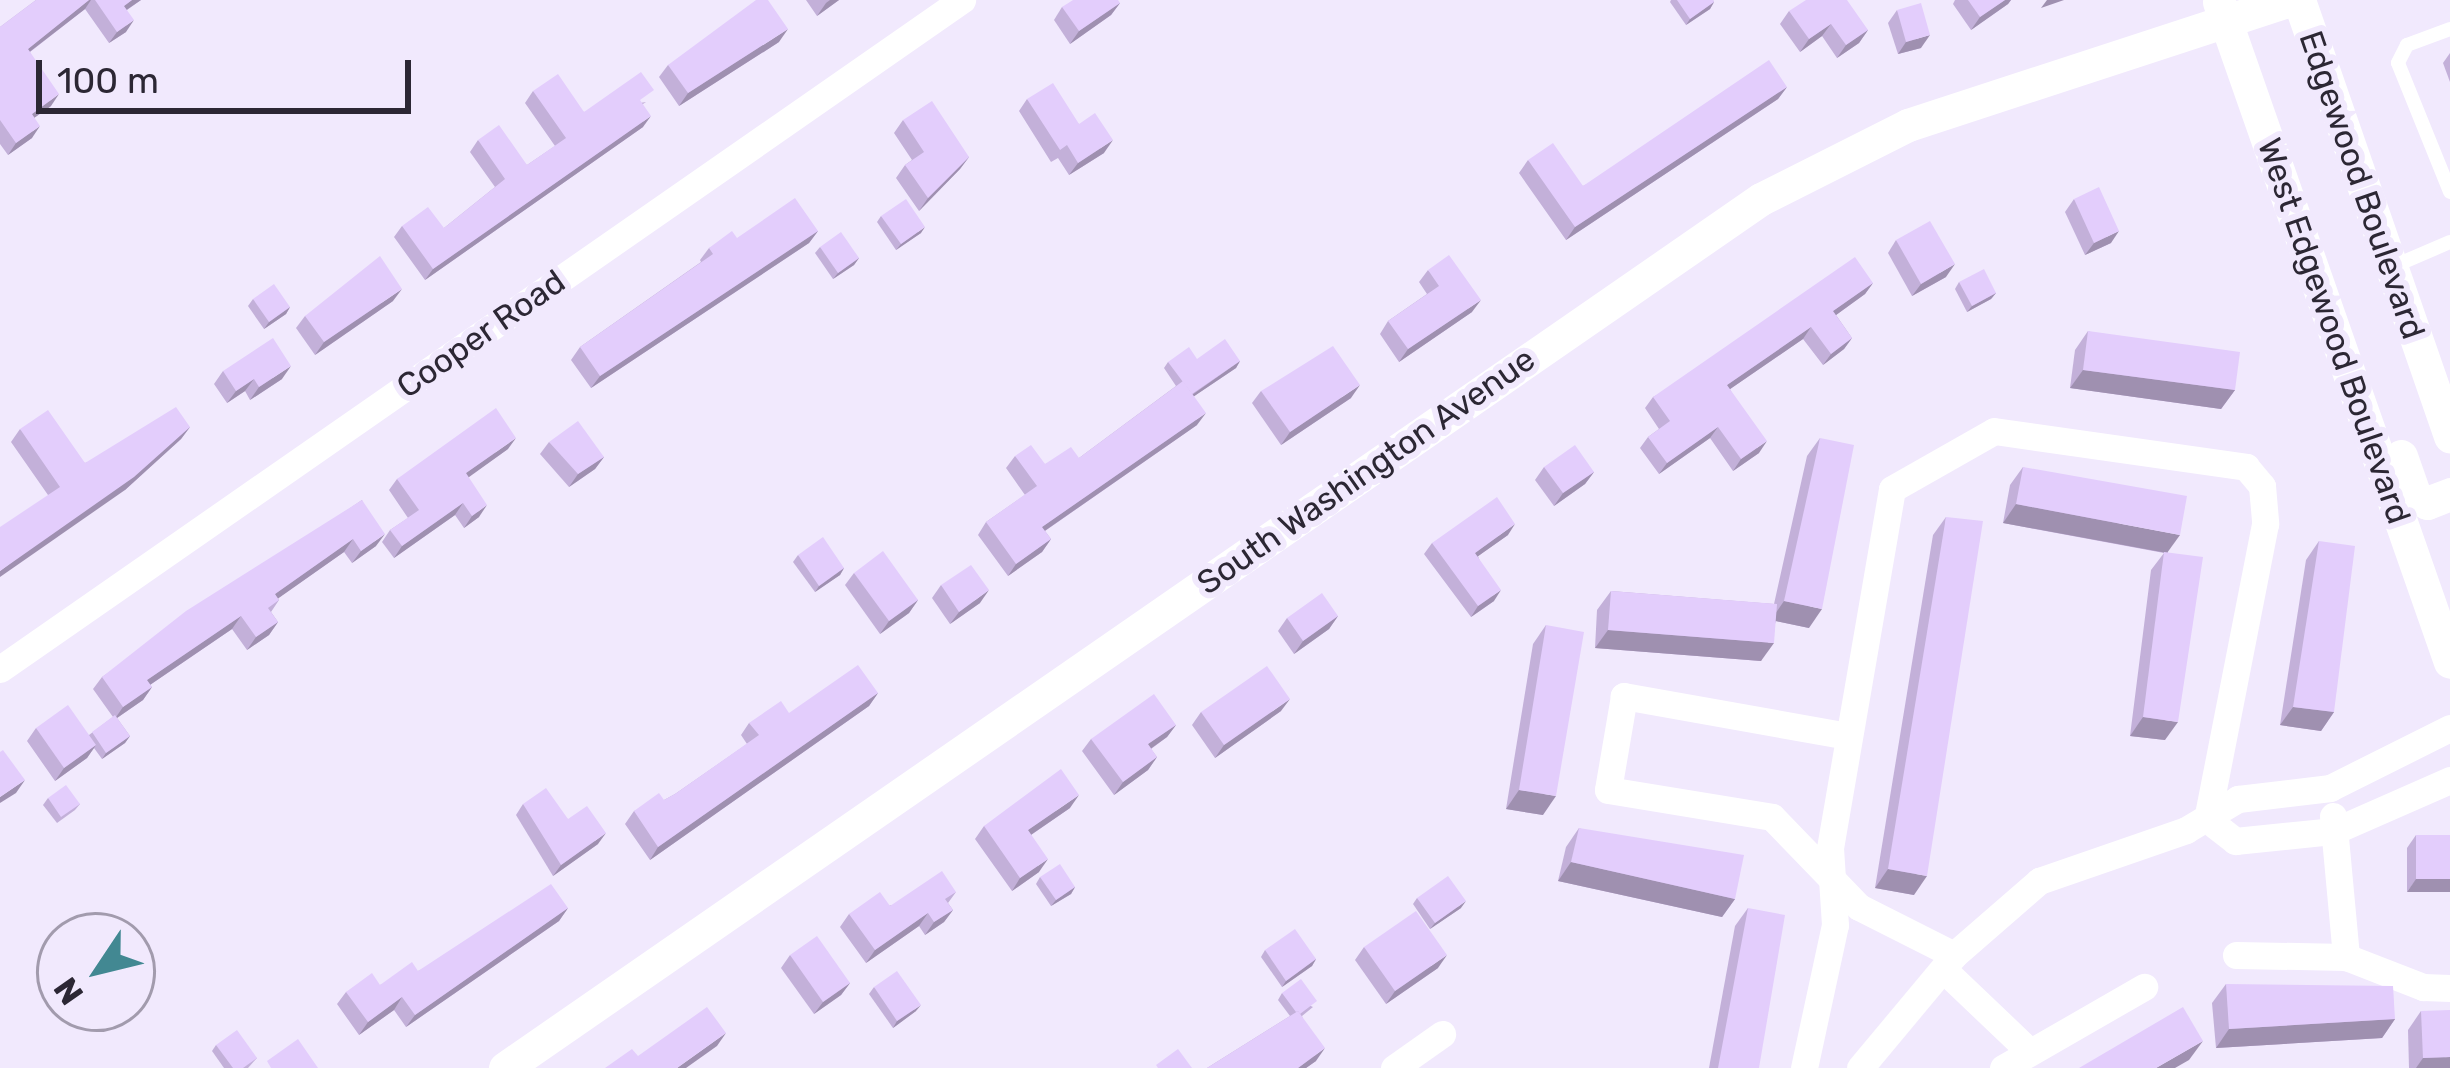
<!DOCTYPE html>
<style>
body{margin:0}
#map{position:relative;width:2450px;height:1068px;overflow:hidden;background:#f1e9fd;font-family:Rubik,sans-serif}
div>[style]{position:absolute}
.service>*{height:14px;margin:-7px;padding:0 7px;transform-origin:7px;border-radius:7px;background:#fff}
.minor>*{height:27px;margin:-13.5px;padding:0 13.5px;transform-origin:13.5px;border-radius:13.5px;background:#fff}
.tertiary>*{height:33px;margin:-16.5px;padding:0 16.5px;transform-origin:16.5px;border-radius:16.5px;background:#fff}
.wall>*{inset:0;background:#c3b0d9}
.shaded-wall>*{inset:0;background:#9f90b0}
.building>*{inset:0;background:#e3cdfc}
span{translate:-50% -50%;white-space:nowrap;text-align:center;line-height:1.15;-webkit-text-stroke:12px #f1e9fd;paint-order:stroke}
.street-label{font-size:33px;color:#2c2734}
.north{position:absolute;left:36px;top:912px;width:120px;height:120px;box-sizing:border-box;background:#f1e9fd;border:3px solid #a29bad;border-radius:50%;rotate:235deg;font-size:33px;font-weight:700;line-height:48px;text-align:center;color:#2c2734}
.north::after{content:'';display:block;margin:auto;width:42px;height:54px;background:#428892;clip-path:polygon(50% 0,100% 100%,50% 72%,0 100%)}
.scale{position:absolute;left:36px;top:60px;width:375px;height:54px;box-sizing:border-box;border:6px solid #2c2734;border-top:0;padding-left:15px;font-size:36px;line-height:42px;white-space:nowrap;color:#2c2734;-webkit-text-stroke:9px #f1e9fd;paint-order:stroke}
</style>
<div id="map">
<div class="service">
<i style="left:2450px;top:29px;width:46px;rotate:159.6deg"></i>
<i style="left:2407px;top:45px;width:20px;rotate:117deg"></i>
<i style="left:2398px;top:63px;width:139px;rotate:68deg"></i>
<i style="left:2394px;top:266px;width:61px;rotate:-23.2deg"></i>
</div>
<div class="minor">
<i style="left:0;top:669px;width:1172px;rotate:-34.82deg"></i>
<i style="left:1848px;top:736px;width:228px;rotate:-169.9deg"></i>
<i style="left:1624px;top:696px;width:95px;rotate:99.7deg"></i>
<i style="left:1608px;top:790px;width:166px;rotate:9.3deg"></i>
<i style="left:1772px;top:817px;width:125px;rotate:46deg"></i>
<i style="left:1859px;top:907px;width:106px;rotate:26.8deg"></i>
<i style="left:2333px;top:816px;width:142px;rotate:84.7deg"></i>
<i style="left:2207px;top:819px;width:36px;rotate:38deg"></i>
<i style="left:2235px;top:841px;width:100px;rotate:-5.8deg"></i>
<i style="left:2334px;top:831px;width:127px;rotate:-23.7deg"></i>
<i style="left:2236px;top:955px;width:110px;rotate:1deg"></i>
<i style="left:2346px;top:957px;width:83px;rotate:21.3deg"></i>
<i style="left:2423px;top:987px;width:27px;rotate:2deg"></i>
<i style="left:1945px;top:971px;width:116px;rotate:43.6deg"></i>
<i style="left:1394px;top:1068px;width:59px;rotate:-35.3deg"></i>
<i style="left:1804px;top:1068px;width:146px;rotate:-77.8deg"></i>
<i style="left:1835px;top:925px;width:77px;rotate:-93.7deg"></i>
<i style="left:1830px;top:848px;width:364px;rotate:-80.2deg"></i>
<i style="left:1892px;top:489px;width:117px;rotate:-29.6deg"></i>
<i style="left:1994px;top:431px;width:255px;rotate:8.1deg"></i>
<i style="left:2246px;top:467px;width:25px;rotate:50deg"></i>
<i style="left:2262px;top:486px;width:38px;rotate:85deg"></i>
<i style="left:2265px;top:524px;width:301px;rotate:101.1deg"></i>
<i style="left:1860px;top:1068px;width:147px;rotate:-50.2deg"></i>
<i style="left:1954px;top:955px;width:113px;rotate:-41deg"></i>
<i style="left:2039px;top:881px;width:156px;rotate:-19.1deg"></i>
<i style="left:2186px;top:830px;width:61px;rotate:-30.8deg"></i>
<i style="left:2238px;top:799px;width:93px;rotate:-6.8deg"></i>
<i style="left:2330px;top:788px;width:134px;rotate:-26.6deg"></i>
<i style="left:2003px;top:1068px;width:163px;rotate:-29.9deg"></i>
</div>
<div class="tertiary">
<i style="left:2299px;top:0;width:462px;rotate:70.9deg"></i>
<i style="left:2219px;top:2px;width:699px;rotate:70.71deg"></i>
<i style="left:2401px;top:456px;width:42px;rotate:70.7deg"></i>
<i style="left:2415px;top:496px;width:14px;rotate:30deg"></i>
<i style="left:2427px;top:503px;width:25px;rotate:-21deg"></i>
<i style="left:505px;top:1068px;width:1527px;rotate:-34.68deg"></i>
<i style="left:1761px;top:199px;width:165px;rotate:-26.7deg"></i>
<i style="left:1908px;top:125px;width:402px;rotate:-18.1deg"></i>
</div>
<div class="wall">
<i style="clip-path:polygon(36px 0,141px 0,127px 10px,126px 32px,109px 43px,85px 9px,30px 52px,51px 106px,34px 118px,32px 138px,8px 155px,0 144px,0 27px)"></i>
<i style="clip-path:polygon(806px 0,839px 0,817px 16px)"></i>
<i style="clip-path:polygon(1671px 0,1713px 0,1714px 2px,1710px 9px,1686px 25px,1670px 2px)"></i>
<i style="clip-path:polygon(1955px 0,2011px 0,2008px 4px,1971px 30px,1953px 4px)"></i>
<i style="clip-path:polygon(1120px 3px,1111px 15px,1070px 44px,1054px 20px,1062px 7px)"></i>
<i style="clip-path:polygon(1897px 10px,1921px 48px,1898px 54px,1888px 23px)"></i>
<i style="clip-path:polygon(1789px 11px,1868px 30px,1859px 43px,1837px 58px,1822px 36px,1800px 52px,1780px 24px)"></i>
<i style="clip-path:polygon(779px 42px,679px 106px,659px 77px,668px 65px)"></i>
<i style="clip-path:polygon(2450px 53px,2450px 82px,2443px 63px)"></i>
<i style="clip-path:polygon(1787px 87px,1778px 99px,1566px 240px,1519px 173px,1528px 160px,1583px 186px)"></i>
<i style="clip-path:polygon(533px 91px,584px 112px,646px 102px,643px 104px,643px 127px,425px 280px,394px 237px,402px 226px,444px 228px,495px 187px,470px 152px,478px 140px,527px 165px,555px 146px,525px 103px)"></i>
<i style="clip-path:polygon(1027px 99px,1079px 124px,1104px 153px,1069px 175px,1058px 158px,1051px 162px,1019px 111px)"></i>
<i style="clip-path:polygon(903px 120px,969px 157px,960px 169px,919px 211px,896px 178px,905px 165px,912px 160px,894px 133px)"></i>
<i style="clip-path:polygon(2074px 199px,2111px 243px,2085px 255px,2065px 212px)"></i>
<i style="clip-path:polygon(881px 216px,921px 233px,896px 250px,877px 222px)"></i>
<i style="clip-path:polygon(818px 231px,809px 243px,591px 388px,571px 360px,580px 347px,701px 262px,700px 260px,709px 248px,737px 238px)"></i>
<i style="clip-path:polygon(1896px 240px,1946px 277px,1912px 296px,1888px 253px)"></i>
<i style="clip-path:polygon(820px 247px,859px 258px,854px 265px,833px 279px,815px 253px)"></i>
<i style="clip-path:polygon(1428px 270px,1472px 312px,1399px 362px,1380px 334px,1388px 321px,1427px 294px,1419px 282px)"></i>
<i style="clip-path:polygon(1959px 282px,1996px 293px,1991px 299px,1967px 312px,1955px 289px)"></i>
<i style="clip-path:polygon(1873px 283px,1865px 294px,1836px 315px,1852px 338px,1844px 349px,1823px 365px,1803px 339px,1730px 389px,1759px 453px,1733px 471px,1710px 438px,1659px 474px,1640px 448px,1648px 437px,1659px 429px,1645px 408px,1653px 397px)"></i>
<i style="clip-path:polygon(253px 299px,290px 307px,286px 314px,264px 329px,248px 306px)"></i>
<i style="clip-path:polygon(393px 301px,315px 355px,296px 328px,305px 316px)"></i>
<i style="clip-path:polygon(2088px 331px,2235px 390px,2221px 409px,2070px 388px,2075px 350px)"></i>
<i style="clip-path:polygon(1197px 359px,1240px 361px,1236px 368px,1194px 396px,1197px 425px,1045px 531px,1051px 539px,1042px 552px,1008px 576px,978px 535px,986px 522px,1025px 495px,1006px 468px,1015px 456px,1045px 464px,1079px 458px,1176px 386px,1164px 368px,1168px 362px)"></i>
<i style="clip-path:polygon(223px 371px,282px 379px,250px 400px,245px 391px,227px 403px,214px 384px)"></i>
<i style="clip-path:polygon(1261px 391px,1351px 398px,1281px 445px,1252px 403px)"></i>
<i style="clip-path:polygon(190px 427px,181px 439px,125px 490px,48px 495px,11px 442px,20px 429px,85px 463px)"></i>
<i style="clip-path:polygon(1820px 438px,1809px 628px,1776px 621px,1761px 661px,1595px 648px,1597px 610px,1611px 591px,1774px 604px,1807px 456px)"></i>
<i style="clip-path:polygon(549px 442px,604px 457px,595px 469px,569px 487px,540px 454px)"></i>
<i style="clip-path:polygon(508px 449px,468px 477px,479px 517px,464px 528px,455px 515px,394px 558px,382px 542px,390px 530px,408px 518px,389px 490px,397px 479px)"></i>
<i style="clip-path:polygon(1544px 467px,1594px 472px,1585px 484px,1554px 506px,1535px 480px)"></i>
<i style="clip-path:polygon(2023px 467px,2168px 552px,2165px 740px,2130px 736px,2151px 570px,2164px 553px,2003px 523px,2010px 485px)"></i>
<i style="clip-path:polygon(362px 500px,376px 546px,352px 563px,344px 552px,278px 598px,279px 600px,271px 612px,278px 622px,269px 635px,247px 650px,232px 629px,150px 685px,152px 687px,143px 700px,117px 718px,130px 736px,125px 743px,102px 759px,94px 748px,87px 758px,55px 781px,27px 741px,36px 728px,89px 735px,113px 717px,93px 689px,102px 677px)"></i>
<i style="clip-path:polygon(1946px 517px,1914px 895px,1875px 888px,1933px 535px)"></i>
<i style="clip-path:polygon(1508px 535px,1478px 556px,1494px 601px,1471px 617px,1424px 554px,1432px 543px)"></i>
<i style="clip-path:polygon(2319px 541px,2334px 712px,2321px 731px,2280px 725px,2306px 560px)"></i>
<i style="clip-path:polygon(798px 555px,844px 568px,840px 575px,815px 592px,793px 562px)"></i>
<i style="clip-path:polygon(854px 573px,918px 600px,909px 613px,880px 634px,845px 585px)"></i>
<i style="clip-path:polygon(941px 585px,980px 603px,950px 624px,932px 598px)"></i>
<i style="clip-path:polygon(1338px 616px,1329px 629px,1294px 654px,1278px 631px,1287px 618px)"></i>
<i style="clip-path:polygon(1546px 625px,1543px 815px,1506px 809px,1533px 644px)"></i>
<i style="clip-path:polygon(878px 693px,869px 706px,650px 860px,625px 824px,634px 811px,664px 800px,675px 794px,747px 744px,741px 735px,749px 723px)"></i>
<i style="clip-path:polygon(1281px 711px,1215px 758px,1192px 725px,1201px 712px)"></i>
<i style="clip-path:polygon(1176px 725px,1167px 737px,1151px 749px,1157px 757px,1148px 770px,1114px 795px,1082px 751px,1091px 739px)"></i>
<i style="clip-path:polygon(48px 798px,80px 804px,75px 810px,57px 823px,43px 805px)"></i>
<i style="clip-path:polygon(523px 804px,568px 819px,598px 844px,553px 876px,516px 815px)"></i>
<i style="clip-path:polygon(1070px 808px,1031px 835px,1039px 872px,1012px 891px,975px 839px,984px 826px)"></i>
<i style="clip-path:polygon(1579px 828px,1735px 899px,1722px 917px,1558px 881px,1566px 847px)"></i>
<i style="clip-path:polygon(2416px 835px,2450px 835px,2407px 892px,2407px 848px)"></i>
<i style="clip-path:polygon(1040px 877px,1075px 887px,1071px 894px,1051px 906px,1036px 884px)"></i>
<i style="clip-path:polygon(956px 892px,948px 903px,953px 910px,944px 922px,925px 935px,919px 926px,866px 963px,840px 927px,849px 914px)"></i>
<i style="clip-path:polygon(1417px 898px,1461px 908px,1430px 929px,1413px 904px)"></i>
<i style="clip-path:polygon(568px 908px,559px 921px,406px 1027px,394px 1010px,359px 1035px,337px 1004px,346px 992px,380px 985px,418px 971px)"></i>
<i style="clip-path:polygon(1748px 908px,1759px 1068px,1709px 1068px,1735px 926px)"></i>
<i style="clip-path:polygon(1364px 947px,1438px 968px,1386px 1004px,1355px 960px)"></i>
<i style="clip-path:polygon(1265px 950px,1316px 959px,1312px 966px,1282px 987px,1261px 957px)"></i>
<i style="clip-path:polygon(790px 955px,850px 983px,841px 995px,814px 1014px,781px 968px)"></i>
<i style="clip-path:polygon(2226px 984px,2395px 1019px,2382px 1038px,2216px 1048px,2212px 1003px)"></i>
<i style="clip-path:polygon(874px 987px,916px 1011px,893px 1028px,869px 994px)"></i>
<i style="clip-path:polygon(1282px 993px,1313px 1007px,1302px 1016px,1316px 1061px,1306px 1068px,1207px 1068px,1290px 1016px,1278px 1000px)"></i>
<i style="clip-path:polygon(2421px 1011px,2450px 1068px,2409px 1068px,2408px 1030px)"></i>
<i style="clip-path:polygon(216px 1045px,257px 1058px,248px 1068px,224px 1068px,212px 1051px)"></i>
</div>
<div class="shaded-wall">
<i style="clip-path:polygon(89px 0,91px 0,85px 9px,19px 60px,28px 49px)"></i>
<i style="clip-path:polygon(132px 0,141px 0,116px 17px,124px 6px)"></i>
<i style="clip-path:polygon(830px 0,839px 0,817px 16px,826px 3px)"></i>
<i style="clip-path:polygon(2005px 0,2011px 0,2008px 4px,1971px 30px,1980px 17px)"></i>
<i style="clip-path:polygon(2047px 0,2064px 0,2041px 8px)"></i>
<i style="clip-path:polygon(1714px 2px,1710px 9px,1686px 25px,1690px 19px)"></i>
<i style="clip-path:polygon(1120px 3px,1111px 15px,1070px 44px,1079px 31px)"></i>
<i style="clip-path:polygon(134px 20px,126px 32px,109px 43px,117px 32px)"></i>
<i style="clip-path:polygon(1831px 24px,1822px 36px,1800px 52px,1809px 39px)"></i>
<i style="clip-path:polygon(788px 29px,779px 42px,679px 106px,688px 93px)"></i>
<i style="clip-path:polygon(1868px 30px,1859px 43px,1837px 58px,1846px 45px)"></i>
<i style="clip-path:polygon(1930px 35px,1921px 48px,1898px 54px,1906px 42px)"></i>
<i style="clip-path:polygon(1787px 87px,1778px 99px,1566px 240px,1575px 227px)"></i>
<i style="clip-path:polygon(59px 94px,51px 106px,24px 125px,32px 114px)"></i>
<i style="clip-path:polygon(651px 116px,643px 127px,425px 280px,433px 269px)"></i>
<i style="clip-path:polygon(40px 126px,32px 138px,8px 155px,16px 143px)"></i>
<i style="clip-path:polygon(1113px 140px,1104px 153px,1069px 175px,1078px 163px)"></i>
<i style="clip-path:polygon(969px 157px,960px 169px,919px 211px,928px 198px)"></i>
<i style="clip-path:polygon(925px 227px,921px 233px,896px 250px,901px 244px)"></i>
<i style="clip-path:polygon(818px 231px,809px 243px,591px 388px,600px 376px)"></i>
<i style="clip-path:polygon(2119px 231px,2111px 243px,2085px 255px,2094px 243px)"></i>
<i style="clip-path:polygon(859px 258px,854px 265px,833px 279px,838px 273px)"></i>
<i style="clip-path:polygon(1955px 264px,1946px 277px,1912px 296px,1921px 284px)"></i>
<i style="clip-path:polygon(1873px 283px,1865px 294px,1825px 323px,1833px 311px)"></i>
<i style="clip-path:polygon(402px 289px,393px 301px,315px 355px,324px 342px)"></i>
<i style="clip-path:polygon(1996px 293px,1991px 299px,1967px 312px,1972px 306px)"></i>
<i style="clip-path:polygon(1481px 300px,1472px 312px,1399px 362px,1408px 349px)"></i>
<i style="clip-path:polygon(290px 307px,286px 314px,264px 329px,269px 322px)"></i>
<i style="clip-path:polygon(1811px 327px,1803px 339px,1720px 396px,1727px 385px)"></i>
<i style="clip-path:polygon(1852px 338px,1844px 349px,1823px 365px,1831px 354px)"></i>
<i style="clip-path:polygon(1240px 361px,1236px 368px,1187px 401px,1192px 395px)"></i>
<i style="clip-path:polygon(291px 366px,282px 379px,250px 400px,259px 387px)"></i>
<i style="clip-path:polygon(2083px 370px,2235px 390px,2221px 409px,2070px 388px)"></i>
<i style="clip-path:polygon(254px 379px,245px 391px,227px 403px,236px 391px)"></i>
<i style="clip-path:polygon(1360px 385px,1351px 398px,1281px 445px,1290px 432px)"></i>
<i style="clip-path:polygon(1206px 413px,1197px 425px,1033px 539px,1042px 527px)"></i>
<i style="clip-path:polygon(190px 427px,181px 439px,125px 490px,0 577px,0 571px)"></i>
<i style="clip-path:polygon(1718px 427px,1710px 438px,1659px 474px,1667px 463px)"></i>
<i style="clip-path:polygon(516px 438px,508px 449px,458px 485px,466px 473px)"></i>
<i style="clip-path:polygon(1767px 441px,1759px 453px,1733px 471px,1741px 459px)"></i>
<i style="clip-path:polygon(604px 457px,595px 469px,569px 487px,578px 474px)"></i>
<i style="clip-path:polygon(1594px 472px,1585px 484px,1554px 506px,1563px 493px)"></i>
<i style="clip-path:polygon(463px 503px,455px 515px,394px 558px,402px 546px)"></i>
<i style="clip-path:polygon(2016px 504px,2180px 535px,2167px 553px,2003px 523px)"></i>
<i style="clip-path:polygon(487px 505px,479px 517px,464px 528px,472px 516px)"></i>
<i style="clip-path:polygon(1515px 524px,1508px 535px,1467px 564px,1475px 553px)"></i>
<i style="clip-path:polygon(385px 534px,376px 546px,352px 563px,361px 551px)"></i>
<i style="clip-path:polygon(353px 539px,344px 552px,266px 607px,275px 594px)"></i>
<i style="clip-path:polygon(1051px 539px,1042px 552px,1008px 576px,1016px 564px)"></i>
<i style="clip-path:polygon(844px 568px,840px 575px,815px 592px,819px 586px)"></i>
<i style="clip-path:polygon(989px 590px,980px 603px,950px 624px,959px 612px)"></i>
<i style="clip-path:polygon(1501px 590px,1494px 601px,1471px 617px,1478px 606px)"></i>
<i style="clip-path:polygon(918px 600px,909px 613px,880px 634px,889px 621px)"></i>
<i style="clip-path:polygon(1784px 601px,1822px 609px,1809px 628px,1771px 620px)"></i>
<i style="clip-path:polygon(241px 616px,232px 629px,138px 693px,147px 680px)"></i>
<i style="clip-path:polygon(1338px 616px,1329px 629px,1294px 654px,1303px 641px)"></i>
<i style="clip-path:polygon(278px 622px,269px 635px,247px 650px,256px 637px)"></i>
<i style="clip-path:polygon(1608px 630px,1774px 643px,1761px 661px,1595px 648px)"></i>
<i style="clip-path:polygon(152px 687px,143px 700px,114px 720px,123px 707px)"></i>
<i style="clip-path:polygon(878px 693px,869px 706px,650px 860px,658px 847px)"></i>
<i style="clip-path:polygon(1290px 699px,1281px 711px,1215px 758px,1224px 745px)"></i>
<i style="clip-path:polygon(2293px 707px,2334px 712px,2321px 731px,2280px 725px)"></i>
<i style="clip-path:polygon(2143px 717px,2178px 722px,2165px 740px,2130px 736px)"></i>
<i style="clip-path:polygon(1176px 725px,1167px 737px,1139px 757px,1148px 744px)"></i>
<i style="clip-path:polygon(130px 736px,125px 743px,102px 759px,106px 753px)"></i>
<i style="clip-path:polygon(96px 745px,87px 758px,55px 781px,64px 768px)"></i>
<i style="clip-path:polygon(1157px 757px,1148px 770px,1114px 795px,1123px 782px)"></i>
<i style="clip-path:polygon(25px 780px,16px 793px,0 803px,0 797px)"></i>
<i style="clip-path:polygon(1519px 790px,1556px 796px,1543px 815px,1506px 809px)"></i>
<i style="clip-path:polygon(1079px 795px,1070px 808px,1019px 843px,1028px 830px)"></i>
<i style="clip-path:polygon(606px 833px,598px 844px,553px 876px,561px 865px)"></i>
<i style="clip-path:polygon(1048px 859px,1039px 872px,1012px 891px,1020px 878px)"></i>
<i style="clip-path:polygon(1571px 862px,1735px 899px,1722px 917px,1558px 881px)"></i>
<i style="clip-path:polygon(1888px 869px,1927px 876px,1914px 895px,1875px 888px)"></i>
<i style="clip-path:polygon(2416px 879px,2450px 879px,2450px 892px,2407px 892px)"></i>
<i style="clip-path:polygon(1075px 887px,1071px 894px,1051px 906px,1056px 900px)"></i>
<i style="clip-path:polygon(1466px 901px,1461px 908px,1430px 929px,1435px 923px)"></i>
<i style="clip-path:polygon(568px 908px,559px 921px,406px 1027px,415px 1015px)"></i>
<i style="clip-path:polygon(953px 910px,944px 922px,925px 935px,934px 922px)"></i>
<i style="clip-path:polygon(928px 913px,919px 926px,866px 963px,875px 950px)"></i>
<i style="clip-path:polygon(1447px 955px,1438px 968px,1386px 1004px,1395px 991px)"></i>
<i style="clip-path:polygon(1316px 959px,1312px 966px,1282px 987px,1286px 981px)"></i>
<i style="clip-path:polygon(850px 983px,841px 995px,814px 1014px,823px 1002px)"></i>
<i style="clip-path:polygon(402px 997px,394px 1010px,359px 1035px,368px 1022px)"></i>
<i style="clip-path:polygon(921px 1005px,916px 1011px,893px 1028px,897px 1021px)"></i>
<i style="clip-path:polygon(2395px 1019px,2382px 1038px,2216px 1048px,2229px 1029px)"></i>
<i style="clip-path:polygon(726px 1033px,717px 1046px,686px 1068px,677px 1068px)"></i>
<i style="clip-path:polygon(2203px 1041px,2189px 1060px,2175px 1068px,2156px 1068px)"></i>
<i style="clip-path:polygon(1325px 1048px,1316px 1061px,1306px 1068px,1298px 1068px)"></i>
<i style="clip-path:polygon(2450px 1057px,2450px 1068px,2416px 1068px,2423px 1058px)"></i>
</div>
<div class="building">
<i style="clip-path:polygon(36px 0,89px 0,28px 49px,59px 94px,32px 114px,40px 126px,16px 143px,0 120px,0 27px)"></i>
<i style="clip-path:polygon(95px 0,132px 0,124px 6px,134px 20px,117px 32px)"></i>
<i style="clip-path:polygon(756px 0,768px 0,788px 29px,688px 93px,668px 65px)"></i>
<i style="clip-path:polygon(1073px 0,1118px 0,1120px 3px,1079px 31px,1062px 7px)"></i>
<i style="clip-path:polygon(1677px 0,1713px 0,1714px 2px,1690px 19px)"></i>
<i style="clip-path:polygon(1806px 0,1847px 0,1868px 30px,1846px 45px,1831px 24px,1809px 39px,1789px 11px)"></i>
<i style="clip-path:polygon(1968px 0,2005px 0,1980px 17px)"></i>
<i style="clip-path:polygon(1921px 3px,1930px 35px,1906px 42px,1897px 10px)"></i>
<i style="clip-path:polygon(1769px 60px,1787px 87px,1575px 227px,1528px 160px,1553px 143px,1583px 186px)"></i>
<i style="clip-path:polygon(641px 72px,654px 90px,640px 100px,651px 116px,433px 269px,402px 226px,428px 207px,444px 228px,505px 179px,478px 140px,499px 125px,527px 165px,566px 138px,533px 91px,558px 74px,584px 112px)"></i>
<i style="clip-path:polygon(1053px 83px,1079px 124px,1095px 113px,1113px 140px,1078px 163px,1067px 145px,1060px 150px,1027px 99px)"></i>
<i style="clip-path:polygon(932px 101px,969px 157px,928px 198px,905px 165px,924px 152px,903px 120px)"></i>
<i style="clip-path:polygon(2099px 187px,2119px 231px,2094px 243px,2074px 199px)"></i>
<i style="clip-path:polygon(795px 198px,818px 231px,600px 376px,580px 347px,713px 254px,709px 248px,732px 231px,737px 238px)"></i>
<i style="clip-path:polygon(906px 199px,925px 227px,901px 244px,881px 216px)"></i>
<i style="clip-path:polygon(1930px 221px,1955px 264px,1921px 284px,1896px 240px)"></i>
<i style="clip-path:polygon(841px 232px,859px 258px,838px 273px,820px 247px)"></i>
<i style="clip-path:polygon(1449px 255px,1481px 300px,1408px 349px,1388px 321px,1439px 286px,1428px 270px)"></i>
<i style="clip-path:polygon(380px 256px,402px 289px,324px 342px,305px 316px)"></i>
<i style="clip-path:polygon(1855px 257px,1873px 283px,1833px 311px,1852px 338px,1831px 354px,1811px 327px,1727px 385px,1767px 441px,1741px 459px,1718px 427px,1667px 463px,1648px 437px,1670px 421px,1653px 397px)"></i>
<i style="clip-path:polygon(1984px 269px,1996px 293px,1972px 306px,1959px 282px)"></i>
<i style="clip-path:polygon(274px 284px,290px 307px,269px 322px,253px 299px)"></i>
<i style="clip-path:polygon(2088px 331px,2240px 352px,2235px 390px,2083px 370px)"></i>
<i style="clip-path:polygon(273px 338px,291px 366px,259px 387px,254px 379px,236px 391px,223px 371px)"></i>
<i style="clip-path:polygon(1225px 339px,1240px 361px,1192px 394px,1168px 362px,1189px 347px,1197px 359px)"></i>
<i style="clip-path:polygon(1333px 346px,1360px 385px,1290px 432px,1261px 391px)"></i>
<i style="clip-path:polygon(1183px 381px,1206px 413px,1042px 527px,1051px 539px,1016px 564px,986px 522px,1037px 486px,1015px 456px,1031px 445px,1045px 464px,1071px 447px,1079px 458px)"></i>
<i style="clip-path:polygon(176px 407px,190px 427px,134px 477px,0 571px,0 527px,60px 487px,20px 429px,48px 410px,85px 463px)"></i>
<i style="clip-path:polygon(496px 408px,516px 438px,466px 473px,487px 505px,472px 516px,463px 503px,402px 546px,390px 530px,419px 510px,397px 479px)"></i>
<i style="clip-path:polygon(578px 421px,604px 457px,578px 474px,549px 442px)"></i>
<i style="clip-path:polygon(1820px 438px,1854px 445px,1822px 609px,1784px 601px)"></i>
<i style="clip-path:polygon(1575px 445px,1594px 472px,1563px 493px,1544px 467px)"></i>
<i style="clip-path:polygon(2023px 467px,2187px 496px,2180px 535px,2016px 504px)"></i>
<i style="clip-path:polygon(1497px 497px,1515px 524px,1475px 553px,1501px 590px,1478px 606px,1432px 543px)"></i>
<i style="clip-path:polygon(362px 500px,385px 534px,361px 551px,353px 539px,275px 594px,279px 600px,268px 608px,278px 622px,256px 637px,241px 616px,147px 680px,152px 687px,123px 707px,102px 677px,186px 611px)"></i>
<i style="clip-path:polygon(1946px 517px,1983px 521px,1927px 876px,1888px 869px)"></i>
<i style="clip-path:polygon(823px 537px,844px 568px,819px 586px,798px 555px)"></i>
<i style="clip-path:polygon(2319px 541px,2355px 546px,2334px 712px,2293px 707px)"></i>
<i style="clip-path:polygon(883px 551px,918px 600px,889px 621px,854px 573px)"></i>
<i style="clip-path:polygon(2164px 552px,2203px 557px,2178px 722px,2143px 717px)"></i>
<i style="clip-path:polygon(971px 565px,989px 590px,959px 612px,941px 585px)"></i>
<i style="clip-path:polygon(1611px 591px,1777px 604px,1774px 643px,1608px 630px)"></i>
<i style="clip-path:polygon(1322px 593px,1338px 616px,1303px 641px,1287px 618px)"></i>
<i style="clip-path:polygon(1546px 625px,1584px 632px,1556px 796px,1519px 790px)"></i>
<i style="clip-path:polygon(858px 665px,878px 693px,658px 847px,634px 811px,659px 793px,664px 800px,675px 794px,759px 735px,749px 723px,781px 701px,789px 713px)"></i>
<i style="clip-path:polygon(1267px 666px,1290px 699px,1224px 745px,1201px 712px)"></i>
<i style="clip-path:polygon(1154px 694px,1176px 725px,1148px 744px,1157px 757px,1123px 782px,1091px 739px)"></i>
<i style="clip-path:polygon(68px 705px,96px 745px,64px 768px,36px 728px)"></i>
<i style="clip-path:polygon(115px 715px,130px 736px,106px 753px,92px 732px)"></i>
<i style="clip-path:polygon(3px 750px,25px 780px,0 797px,0 752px)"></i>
<i style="clip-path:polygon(1061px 769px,1079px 795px,1028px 830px,1048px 859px,1020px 878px,984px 826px)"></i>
<i style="clip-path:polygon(66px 785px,80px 804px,61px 817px,48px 798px)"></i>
<i style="clip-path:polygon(546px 788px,568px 819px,587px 806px,606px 833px,561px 865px,523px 804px)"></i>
<i style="clip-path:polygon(1579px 828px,1744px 855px,1735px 899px,1571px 862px)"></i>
<i style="clip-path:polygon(2416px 835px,2450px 835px,2450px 879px,2416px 879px)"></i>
<i style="clip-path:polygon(1060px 864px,1075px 887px,1056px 900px,1040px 877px)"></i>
<i style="clip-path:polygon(942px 871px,956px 892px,945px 899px,953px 910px,934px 922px,928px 913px,875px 950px,849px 914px,880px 892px,890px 906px)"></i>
<i style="clip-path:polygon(1448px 876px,1466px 901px,1435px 923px,1417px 898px)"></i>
<i style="clip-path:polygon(551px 884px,568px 908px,415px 1015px,402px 997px,368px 1022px,346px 992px,372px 973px,380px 985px,412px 962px,418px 971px)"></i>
<i style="clip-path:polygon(1748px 908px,1785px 915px,1759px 1068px,1718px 1068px)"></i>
<i style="clip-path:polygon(1416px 911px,1447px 955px,1395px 991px,1364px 947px)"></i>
<i style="clip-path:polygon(1295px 929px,1316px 959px,1286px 981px,1265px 950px)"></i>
<i style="clip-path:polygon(817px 936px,850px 983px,823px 1002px,790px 955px)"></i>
<i style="clip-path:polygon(897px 971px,921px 1005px,897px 1021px,874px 987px)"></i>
<i style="clip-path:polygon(1301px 979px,1317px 1001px,1300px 1014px,1298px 1011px,1296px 1012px,1282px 993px)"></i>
<i style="clip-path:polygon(2226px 984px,2393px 986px,2395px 1019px,2229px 1029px)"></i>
<i style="clip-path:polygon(707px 1007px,726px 1033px,677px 1068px,605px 1068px,632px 1049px,638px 1056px)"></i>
<i style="clip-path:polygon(2183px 1007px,2203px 1041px,2156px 1068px,2079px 1068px)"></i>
<i style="clip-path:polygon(2450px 1010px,2450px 1057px,2423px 1058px,2421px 1011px)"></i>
<i style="clip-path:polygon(1298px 1011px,1325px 1048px,1298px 1068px,1207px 1068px)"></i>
<i style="clip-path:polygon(237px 1030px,257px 1058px,243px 1068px,233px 1068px,216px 1045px)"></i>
<i style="clip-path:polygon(298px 1039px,318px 1068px,271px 1068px,267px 1061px)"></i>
<i style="clip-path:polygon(1178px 1049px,1192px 1068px,1158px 1068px,1156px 1065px)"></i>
</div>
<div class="street-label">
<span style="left:2362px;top:185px;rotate:71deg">Edgewood Boulevard</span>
<span style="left:2334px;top:331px;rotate:71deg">West Edgewood Boulevard</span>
<span style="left:481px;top:334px;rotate:-35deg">Cooper Road</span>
<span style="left:1366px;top:471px;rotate:-35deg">South Washington Avenue</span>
</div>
<div class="north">N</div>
<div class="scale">100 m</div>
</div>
